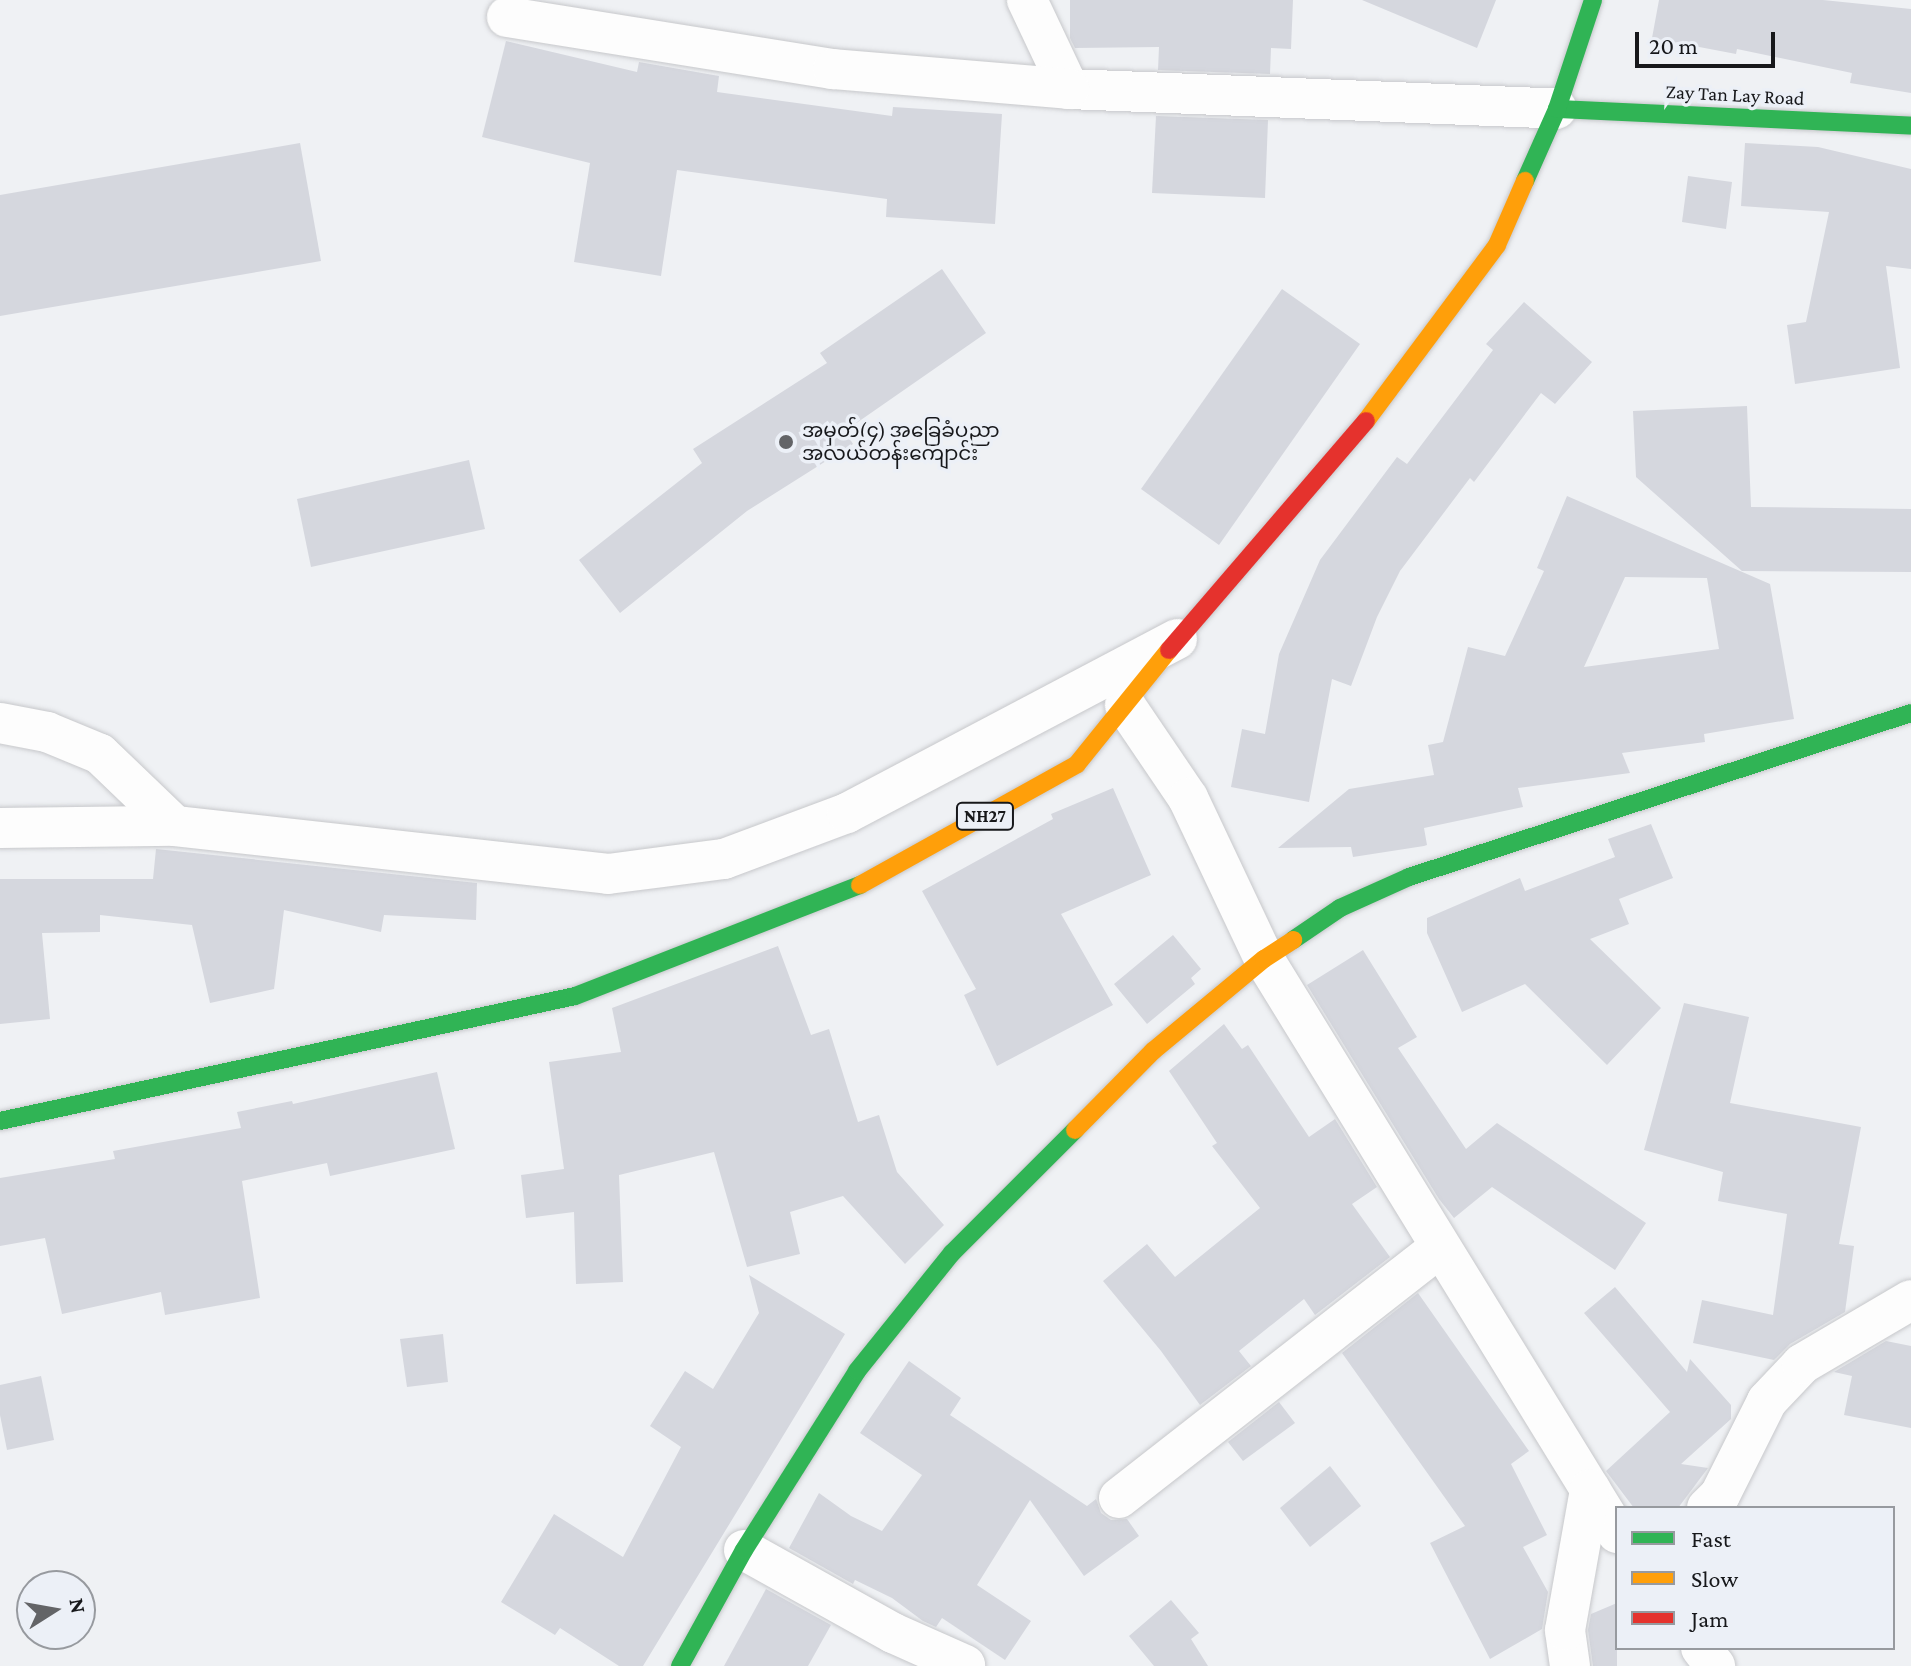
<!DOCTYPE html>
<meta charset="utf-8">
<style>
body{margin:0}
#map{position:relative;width:1911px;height:1666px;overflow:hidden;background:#eff1f4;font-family:"Crimson Pro","Noto Sans Myanmar",serif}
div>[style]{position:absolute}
.building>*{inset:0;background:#d5d7de}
.roads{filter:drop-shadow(0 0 2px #c7c8cb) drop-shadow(0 0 2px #c7c8cb)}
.street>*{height:40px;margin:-20px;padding:0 20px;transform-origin:20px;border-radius:20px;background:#fdfdfd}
.fast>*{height:18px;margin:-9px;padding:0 9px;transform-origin:9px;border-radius:9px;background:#30b455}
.slow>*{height:18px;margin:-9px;padding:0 9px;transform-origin:9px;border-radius:9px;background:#ff9f0a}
.jam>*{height:18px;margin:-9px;padding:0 9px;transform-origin:9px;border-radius:9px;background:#e5322d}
.dots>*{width:22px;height:22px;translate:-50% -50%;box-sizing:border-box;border:4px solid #ecf0f7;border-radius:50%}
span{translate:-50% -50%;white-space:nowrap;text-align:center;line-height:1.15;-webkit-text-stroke:7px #ecf0f7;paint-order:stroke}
.shield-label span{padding:2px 6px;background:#ecf0f7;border:2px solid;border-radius:6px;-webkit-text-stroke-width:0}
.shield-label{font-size:18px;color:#17181b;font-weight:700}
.street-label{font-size:20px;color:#17181b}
.poi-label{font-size:20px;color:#17181b}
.left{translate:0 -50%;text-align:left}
.legend{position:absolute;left:1615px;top:1506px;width:280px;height:144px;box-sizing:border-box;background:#ecf0f7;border:2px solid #979a9f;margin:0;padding:10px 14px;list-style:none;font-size:24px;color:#17181b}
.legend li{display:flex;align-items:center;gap:16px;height:40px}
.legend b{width:40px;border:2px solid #979a9f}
.north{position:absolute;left:16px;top:1570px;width:80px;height:80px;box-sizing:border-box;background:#ecf0f7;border:2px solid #979a9f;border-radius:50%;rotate:79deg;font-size:22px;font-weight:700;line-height:32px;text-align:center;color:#17181b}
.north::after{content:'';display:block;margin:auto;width:28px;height:36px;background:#636467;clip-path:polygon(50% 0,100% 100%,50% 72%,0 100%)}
.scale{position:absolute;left:1635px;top:32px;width:140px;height:36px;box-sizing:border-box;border:4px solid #17181b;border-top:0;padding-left:10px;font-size:24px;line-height:28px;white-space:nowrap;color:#17181b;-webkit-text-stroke:6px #ecf0f7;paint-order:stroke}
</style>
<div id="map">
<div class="building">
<i style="clip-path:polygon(1070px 0,1293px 0,1291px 49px,1271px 48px,1270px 74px,1158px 70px,1159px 47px,1075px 48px,1070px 38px)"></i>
<i style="clip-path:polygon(1362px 0,1496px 0,1477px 48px)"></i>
<i style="clip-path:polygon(1659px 0,1823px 0,1911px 9px,1911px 93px,1850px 83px,1852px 73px,1737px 49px,1736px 54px,1652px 38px)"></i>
<i style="clip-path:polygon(506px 41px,637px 72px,639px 62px,719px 76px,717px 92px,892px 116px,893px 107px,1002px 114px,995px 224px,886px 217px,887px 199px,677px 170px,661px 276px,574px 262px,590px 163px,482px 137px)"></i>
<i style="clip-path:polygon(1156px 116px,1268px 120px,1265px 198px,1152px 193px)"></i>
<i style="clip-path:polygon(300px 143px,321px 261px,0 316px,0 195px)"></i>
<i style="clip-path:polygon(1745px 143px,1818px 147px,1911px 169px,1911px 269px,1886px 266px,1900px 368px,1795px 384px,1787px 325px,1806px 322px,1829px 212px,1741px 206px)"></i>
<i style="clip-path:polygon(1688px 176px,1732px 182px,1726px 229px,1682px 222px)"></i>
<i style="clip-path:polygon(942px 269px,986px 333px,845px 431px,853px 444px,747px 511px,620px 613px,579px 560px,702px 463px,693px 449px,827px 363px,820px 353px)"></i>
<i style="clip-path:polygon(1282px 289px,1360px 344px,1219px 545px,1141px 489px)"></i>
<i style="clip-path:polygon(1524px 302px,1592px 362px,1555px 404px,1541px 393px,1474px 482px,1470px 478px,1400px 571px,1377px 617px,1351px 686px,1332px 679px,1309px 802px,1231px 787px,1242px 729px,1265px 734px,1279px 654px,1320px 560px,1397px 457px,1407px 464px,1493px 350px,1486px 344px)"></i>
<i style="clip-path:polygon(1747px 406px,1751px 507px,1911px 509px,1911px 572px,1742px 571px,1636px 477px,1633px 411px)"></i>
<i style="clip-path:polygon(469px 460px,485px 529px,311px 567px,297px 499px)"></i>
<i style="clip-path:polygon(evenodd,1567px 496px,1770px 584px,1794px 719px,1704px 734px,1705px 742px,1622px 753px,1630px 773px,1518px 788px,1523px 807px,1424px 828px,1427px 845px,1424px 846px,1353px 857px,1351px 847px,1278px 848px,1349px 789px,1434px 775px,1428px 745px,1443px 742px,1468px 647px,1505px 656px,1544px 571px,1537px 568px,1567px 496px,1625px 577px,1707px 578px,1719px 649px,1584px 667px,1625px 577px)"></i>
<i style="clip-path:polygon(1113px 788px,1151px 875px,1061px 914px,1113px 1005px,997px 1066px,964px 995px,976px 989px,922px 891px,1053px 819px,1051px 814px)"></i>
<i style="clip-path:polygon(1651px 824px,1673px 878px,1619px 899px,1629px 924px,1590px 939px,1661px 1008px,1607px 1065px,1525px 984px,1462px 1012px,1427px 933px,1427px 918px,1520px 878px,1525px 891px,1615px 857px,1608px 839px)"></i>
<i style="clip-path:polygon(156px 849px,477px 883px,476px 920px,384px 915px,381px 932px,284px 910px,274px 989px,210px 1003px,192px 925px,100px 915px,100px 932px,42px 933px,50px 1019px,0 1024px,0 879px,153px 879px)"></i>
<i style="clip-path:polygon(1173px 935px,1201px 969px,1191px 978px,1195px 984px,1147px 1024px,1114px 984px)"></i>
<i style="clip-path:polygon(778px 946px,811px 1035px,829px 1029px,858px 1122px,879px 1115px,897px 1172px,944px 1225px,905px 1264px,843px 1196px,790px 1212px,800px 1254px,747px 1267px,714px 1152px,619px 1175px,623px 1282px,576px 1284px,574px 1212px,526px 1218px,521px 1175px,564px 1169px,549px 1062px,621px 1052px,612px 1008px)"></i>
<i style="clip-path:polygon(1363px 950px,1417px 1037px,1398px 1048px,1466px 1149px,1497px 1123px,1646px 1223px,1615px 1270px,1492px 1187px,1454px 1218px,1439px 1199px,1307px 985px)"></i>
<i style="clip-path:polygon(1684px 1003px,1749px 1017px,1730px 1103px,1861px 1127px,1839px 1244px,1854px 1246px,1845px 1312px,1790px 1344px,1774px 1360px,1693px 1343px,1702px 1300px,1773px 1315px,1787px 1214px,1718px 1201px,1723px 1172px,1644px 1150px)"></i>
<i style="clip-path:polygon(1224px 1024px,1242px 1049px,1248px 1045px,1309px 1137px,1335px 1119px,1377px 1187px,1352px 1204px,1390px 1257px,1315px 1315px,1304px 1299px,1239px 1351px,1251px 1366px,1200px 1405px,1161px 1351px,1103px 1281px,1147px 1244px,1175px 1277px,1260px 1208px,1212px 1146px,1217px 1143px,1169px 1071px)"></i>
<i style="clip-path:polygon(437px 1072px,455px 1149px,330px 1176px,327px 1163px,242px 1181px,260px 1298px,165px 1315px,161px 1292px,62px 1314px,45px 1238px,0 1246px,0 1178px,115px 1159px,113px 1151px,241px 1128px,237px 1112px,292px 1101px,293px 1104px)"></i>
<i style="clip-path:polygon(749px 1275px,845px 1334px,643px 1666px,619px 1666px,560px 1628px,555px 1635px,501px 1602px,554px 1514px,623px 1557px,681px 1447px,650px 1426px,685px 1371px,713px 1389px,759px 1313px)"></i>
<i style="clip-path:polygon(1615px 1287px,1687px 1372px,1690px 1359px,1731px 1405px,1731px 1419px,1681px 1464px,1708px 1468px,1678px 1508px,1634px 1508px,1606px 1471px,1670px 1412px,1584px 1313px)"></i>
<i style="clip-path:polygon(1418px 1293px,1529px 1451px,1511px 1464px,1547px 1535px,1523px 1547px,1548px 1592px,1542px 1629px,1490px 1659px,1430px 1543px,1465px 1526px,1342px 1353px)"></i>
<i style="clip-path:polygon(443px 1334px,448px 1382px,407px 1387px,400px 1339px)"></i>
<i style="clip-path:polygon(1886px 1341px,1911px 1346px,1911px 1428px,1844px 1415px,1852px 1376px,1834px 1372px)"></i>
<i style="clip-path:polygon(909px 1361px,961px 1398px,950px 1415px,1087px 1506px,1096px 1499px,1101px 1513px,1111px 1520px,1127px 1519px,1139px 1536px,1084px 1576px,1030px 1500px,977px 1585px,1031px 1621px,1005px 1660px,942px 1618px,936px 1627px,923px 1621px,892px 1598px,855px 1580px,853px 1584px,789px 1548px,819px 1493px,851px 1516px,882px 1531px,922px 1475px,860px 1433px)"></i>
<i style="clip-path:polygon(41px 1376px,54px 1440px,7px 1450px,0 1415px,0 1385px)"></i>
<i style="clip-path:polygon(1279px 1402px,1295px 1423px,1243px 1461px,1228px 1442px)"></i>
<i style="clip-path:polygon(1330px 1466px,1361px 1506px,1310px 1547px,1280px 1508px)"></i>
<i style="clip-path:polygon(766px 1589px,831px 1625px,808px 1666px,724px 1666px)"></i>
<i style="clip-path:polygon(1171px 1600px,1199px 1633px,1191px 1639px,1208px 1666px,1154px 1666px,1129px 1636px)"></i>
<i style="clip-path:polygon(1617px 1603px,1617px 1666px,1593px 1666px,1588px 1630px,1591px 1614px)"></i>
</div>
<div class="roads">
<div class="street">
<i style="left:1027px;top:0;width:98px;rotate:64.7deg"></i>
<i style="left:1069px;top:89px;width:488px;rotate:2.3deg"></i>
<i style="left:507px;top:17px;width:330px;rotate:9.1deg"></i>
<i style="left:833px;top:69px;width:237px;rotate:4.8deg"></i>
<i style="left:1125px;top:705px;width:112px;rotate:55.9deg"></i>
<i style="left:1188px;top:798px;width:178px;rotate:64.7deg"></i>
<i style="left:1264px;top:959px;width:674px;rotate:58.41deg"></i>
<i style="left:0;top:723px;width:48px;rotate:10.8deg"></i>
<i style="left:47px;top:732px;width:57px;rotate:22.5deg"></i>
<i style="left:100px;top:754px;width:104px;rotate:43.8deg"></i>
<i style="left:0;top:828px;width:175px;rotate:-0.7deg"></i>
<i style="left:175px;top:826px;width:436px;rotate:6.3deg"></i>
<i style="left:608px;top:874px;width:117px;rotate:-7.4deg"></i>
<i style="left:724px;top:859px;width:131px;rotate:-20.5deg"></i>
<i style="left:847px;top:813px;width:373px;rotate:-27.8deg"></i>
<i style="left:1119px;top:1498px;width:407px;rotate:-38deg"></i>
<i style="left:1707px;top:1508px;width:18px;rotate:-45deg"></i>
<i style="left:1720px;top:1495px;width:105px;rotate:-63.4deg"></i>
<i style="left:1767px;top:1401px;width:51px;rotate:-46.6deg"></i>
<i style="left:1802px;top:1364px;width:126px;rotate:-30.4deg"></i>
<i style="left:744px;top:1550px;width:171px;rotate:29.1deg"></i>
<i style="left:893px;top:1633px;width:79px;rotate:24deg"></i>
<i style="left:1701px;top:1648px;width:23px;rotate:52deg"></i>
<i style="left:1570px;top:1666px;width:36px;rotate:-98deg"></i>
<i style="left:1565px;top:1630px;width:143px;rotate:-79.9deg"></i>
</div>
<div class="fast">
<i style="left:1557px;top:109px;width:354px;rotate:2.7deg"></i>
<i style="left:1525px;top:181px;width:79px;rotate:-66deg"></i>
<i style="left:1557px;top:109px;width:115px;rotate:-71.7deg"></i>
<i style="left:1293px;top:940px;width:57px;rotate:-34.2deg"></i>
<i style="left:1340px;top:908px;width:76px;rotate:-24.2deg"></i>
<i style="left:1409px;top:877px;width:528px;rotate:-18.09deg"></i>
<i style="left:0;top:1121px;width:588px;rotate:-12.26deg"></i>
<i style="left:575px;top:996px;width:306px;rotate:-21.3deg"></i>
<i style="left:680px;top:1666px;width:132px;rotate:-61.1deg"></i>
<i style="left:744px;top:1550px;width:212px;rotate:-57.7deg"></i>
<i style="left:857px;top:1371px;width:151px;rotate:-51.2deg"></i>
<i style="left:952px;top:1253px;width:174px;rotate:-45deg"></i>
</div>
<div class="slow">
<i style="left:1366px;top:421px;width:219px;rotate:-53.3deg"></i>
<i style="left:1497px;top:245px;width:70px;rotate:-66.4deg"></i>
<i style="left:860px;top:885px;width:248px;rotate:-29.1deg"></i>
<i style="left:1077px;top:764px;width:146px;rotate:-51.1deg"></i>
<i style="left:1075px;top:1130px;width:111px;rotate:-45.4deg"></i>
<i style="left:1153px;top:1051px;width:144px;rotate:-39.7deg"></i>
<i style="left:1264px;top:959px;width:35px;rotate:-33deg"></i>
</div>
<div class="jam">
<i style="left:1169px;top:650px;width:302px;rotate:-49.3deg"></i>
</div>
</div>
<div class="dots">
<i style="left:786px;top:442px;background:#636467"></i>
</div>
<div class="shield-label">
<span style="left:985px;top:816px">NH27</span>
</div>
<div class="street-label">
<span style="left:1735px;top:95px;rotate:3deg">Zay Tan Lay Road</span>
</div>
<div class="poi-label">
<span class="left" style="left:802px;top:442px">အမှတ်(၄) အခြေခံပညာ<br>အလယ်တန်းကျောင်း</span>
</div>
<ul class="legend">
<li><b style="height:10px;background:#30b455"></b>Fast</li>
<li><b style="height:10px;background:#ff9f0a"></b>Slow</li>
<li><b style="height:10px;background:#e5322d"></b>Jam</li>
</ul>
<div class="north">N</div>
<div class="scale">20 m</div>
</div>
